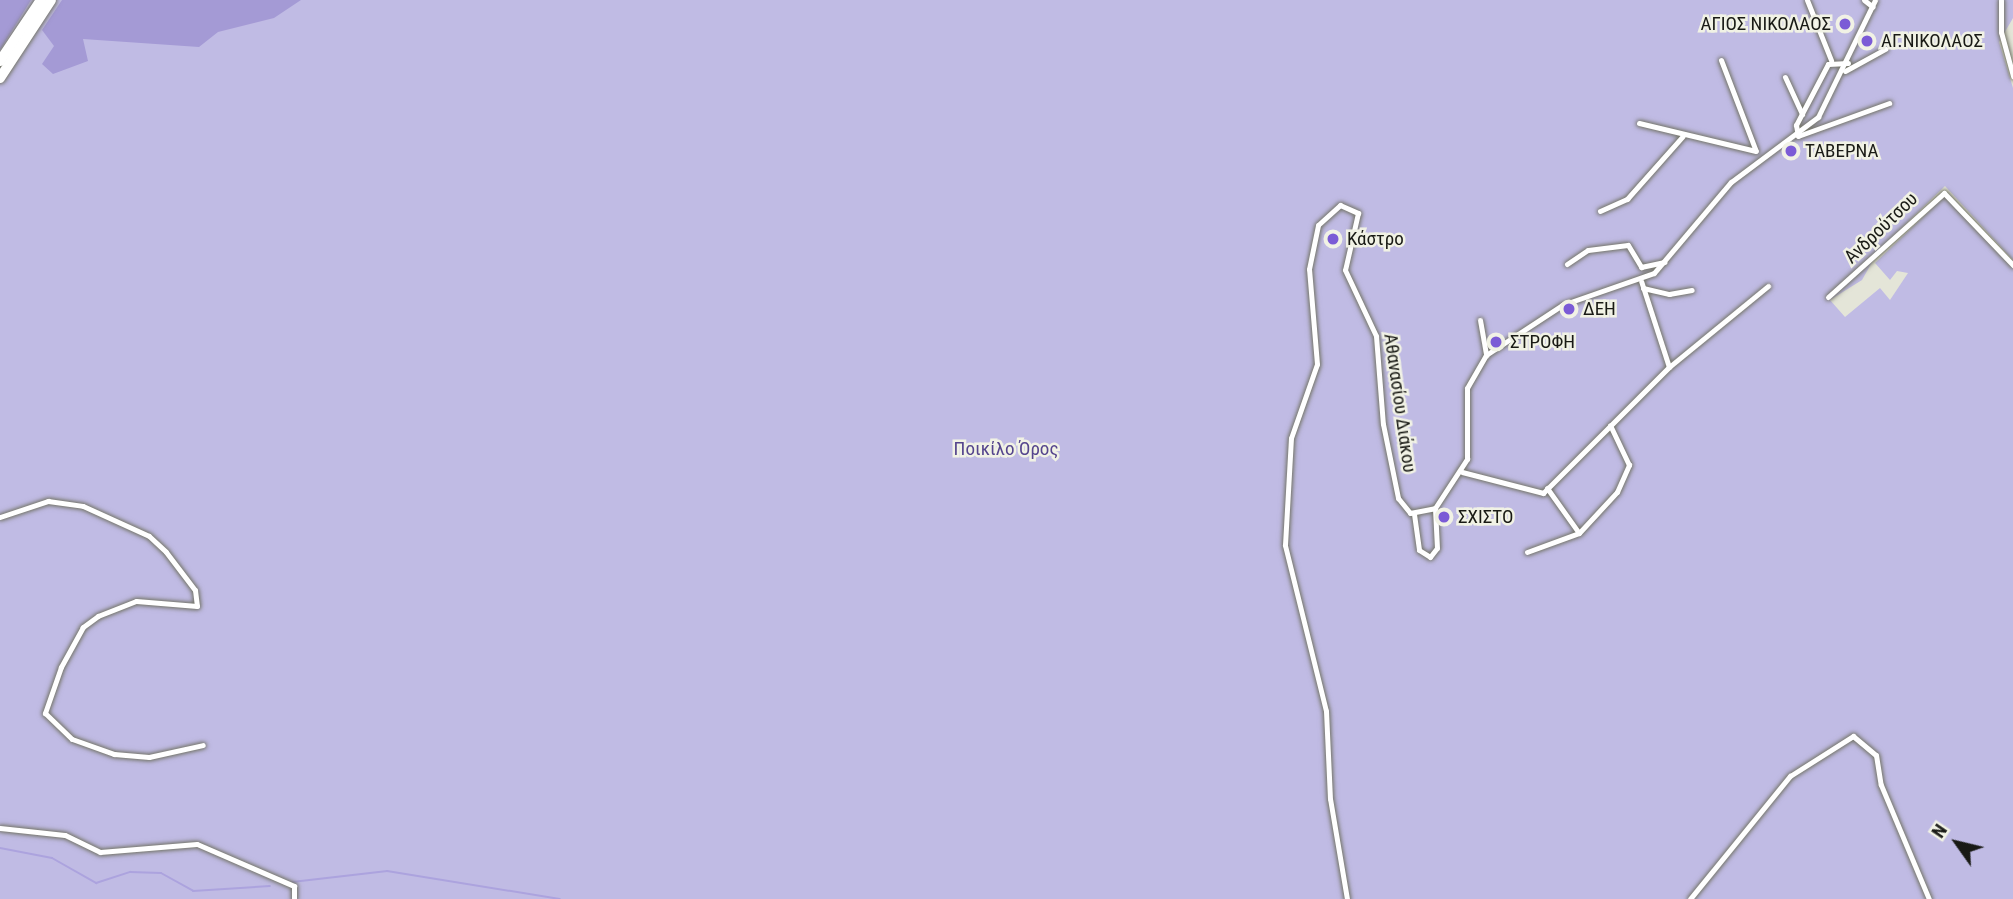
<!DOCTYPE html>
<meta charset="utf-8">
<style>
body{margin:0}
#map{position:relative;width:2013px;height:899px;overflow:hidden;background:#e4e5d8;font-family:"Roboto Condensed",sans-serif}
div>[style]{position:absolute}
.green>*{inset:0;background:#c0bbe4}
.forest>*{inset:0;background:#a49ad5}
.stream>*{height:2px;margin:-1px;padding:0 1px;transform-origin:1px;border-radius:1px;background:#aca3de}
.roads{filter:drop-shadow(0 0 2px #747569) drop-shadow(0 0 2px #747569)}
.minor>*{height:5px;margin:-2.5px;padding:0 2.5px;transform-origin:2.5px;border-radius:2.5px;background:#fff}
.trunk>*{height:10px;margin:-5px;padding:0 5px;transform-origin:5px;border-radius:5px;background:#fff}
.dots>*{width:19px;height:19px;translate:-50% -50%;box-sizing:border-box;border:4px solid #f1f2e5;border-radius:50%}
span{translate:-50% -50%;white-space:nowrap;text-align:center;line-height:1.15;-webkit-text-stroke:5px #f1f2e5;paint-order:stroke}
.poi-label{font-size:19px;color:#191a15}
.right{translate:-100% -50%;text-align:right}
.left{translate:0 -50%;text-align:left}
.street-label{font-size:19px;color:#191a15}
.park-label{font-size:19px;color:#55458d}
.north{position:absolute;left:1922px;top:808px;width:70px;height:70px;-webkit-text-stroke:5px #f1f2e5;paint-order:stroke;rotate:304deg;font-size:19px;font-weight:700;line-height:28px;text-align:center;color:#191a15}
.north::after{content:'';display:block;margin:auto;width:24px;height:32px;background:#191a15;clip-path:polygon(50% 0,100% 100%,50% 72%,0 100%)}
</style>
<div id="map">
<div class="green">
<i style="clip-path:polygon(0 0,2013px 0,2013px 18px,1999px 42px,2013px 88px,2013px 260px,1945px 186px,1879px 250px,1862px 280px,1830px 300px,1845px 317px,1880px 288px,1890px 300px,1908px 273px,1897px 271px,1890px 280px,1875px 263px,1945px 196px,2013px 268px,2013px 899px,0 899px)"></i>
</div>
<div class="forest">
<i style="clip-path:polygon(0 0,31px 0,0 50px)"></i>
<i style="clip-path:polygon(62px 0,301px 0,274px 18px,218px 32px,199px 47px,83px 39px,88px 61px,53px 74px,42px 64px,54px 46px,42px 30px)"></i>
</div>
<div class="stream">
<i style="left:0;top:848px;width:53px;rotate:10.9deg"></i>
<i style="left:52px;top:858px;width:51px;rotate:29.6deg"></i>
<i style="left:96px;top:883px;width:36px;rotate:-18deg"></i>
<i style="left:130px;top:872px;width:31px;rotate:2deg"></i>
<i style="left:161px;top:873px;width:37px;rotate:29deg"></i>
<i style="left:193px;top:891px;width:77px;rotate:-3.7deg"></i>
<i style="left:292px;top:882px;width:96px;rotate:-6.6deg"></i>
<i style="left:387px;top:871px;width:175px;rotate:9.2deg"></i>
</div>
<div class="roads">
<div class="minor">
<i style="left:1807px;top:0;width:65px;rotate:68.2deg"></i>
<i style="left:1864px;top:0;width:11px;rotate:38deg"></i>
<i style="left:2001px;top:0;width:32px;rotate:90deg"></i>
<i style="left:2001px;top:32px;width:46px;rotate:74.7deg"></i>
<i style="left:1721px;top:60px;width:97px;rotate:69deg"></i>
<i style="left:1848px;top:63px;width:20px;rotate:177deg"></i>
<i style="left:1828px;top:64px;width:69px;rotate:117.7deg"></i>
<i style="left:1796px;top:125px;width:11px;rotate:80deg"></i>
<i style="left:1798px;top:136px;width:97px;rotate:-19.9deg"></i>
<i style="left:1845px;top:71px;width:46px;rotate:-28.8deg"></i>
<i style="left:1785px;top:77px;width:41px;rotate:65.3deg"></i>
<i style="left:1639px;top:123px;width:120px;rotate:13.5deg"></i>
<i style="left:1600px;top:211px;width:30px;rotate:-24deg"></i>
<i style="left:1627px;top:199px;width:84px;rotate:-48.4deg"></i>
<i style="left:1567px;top:264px;width:25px;rotate:-34deg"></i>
<i style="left:1588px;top:250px;width:40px;rotate:-7.1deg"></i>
<i style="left:1628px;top:245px;width:26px;rotate:59deg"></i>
<i style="left:1641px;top:267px;width:24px;rotate:-12deg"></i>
<i style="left:1643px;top:288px;width:27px;rotate:13deg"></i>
<i style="left:1669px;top:294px;width:23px;rotate:-10deg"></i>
<i style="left:1828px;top:297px;width:156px;rotate:-41.9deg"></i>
<i style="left:1944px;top:193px;width:100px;rotate:46.2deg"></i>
<i style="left:1480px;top:320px;width:36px;rotate:80deg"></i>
<i style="left:1669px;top:367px;width:128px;rotate:-39.3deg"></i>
<i style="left:1462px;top:472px;width:84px;rotate:14.5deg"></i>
<i style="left:1543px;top:493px;width:178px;rotate:-45deg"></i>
<i style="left:1669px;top:367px;width:90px;rotate:-108deg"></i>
<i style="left:1547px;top:488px;width:55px;rotate:54.6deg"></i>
<i style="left:1414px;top:514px;width:36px;rotate:82deg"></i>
<i style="left:1419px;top:550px;width:13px;rotate:32deg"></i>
<i style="left:1430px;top:557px;width:11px;rotate:-52deg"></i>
<i style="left:1437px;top:548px;width:40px;rotate:-92.9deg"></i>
<i style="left:0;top:517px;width:51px;rotate:-18.4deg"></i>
<i style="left:48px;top:501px;width:35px;rotate:8deg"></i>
<i style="left:83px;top:506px;width:72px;rotate:24.4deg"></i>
<i style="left:149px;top:536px;width:23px;rotate:43deg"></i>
<i style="left:166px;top:552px;width:48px;rotate:52.7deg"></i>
<i style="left:195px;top:590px;width:16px;rotate:83deg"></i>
<i style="left:197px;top:606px;width:61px;rotate:-175.3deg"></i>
<i style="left:136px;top:601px;width:41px;rotate:158.5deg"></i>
<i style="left:98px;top:616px;width:19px;rotate:144deg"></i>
<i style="left:83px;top:627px;width:46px;rotate:118.8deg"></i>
<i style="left:61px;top:667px;width:49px;rotate:109.2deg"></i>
<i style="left:45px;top:713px;width:37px;rotate:44deg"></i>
<i style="left:72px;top:739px;width:45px;rotate:19.7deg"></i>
<i style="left:114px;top:754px;width:35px;rotate:5deg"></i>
<i style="left:149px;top:757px;width:55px;rotate:-12.5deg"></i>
<i style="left:1527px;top:552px;width:55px;rotate:-20.1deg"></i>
<i style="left:1579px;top:533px;width:56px;rotate:-47.2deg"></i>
<i style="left:1617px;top:492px;width:30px;rotate:-66deg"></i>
<i style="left:1629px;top:465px;width:44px;rotate:-115.4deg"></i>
<i style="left:0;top:828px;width:65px;rotate:6.1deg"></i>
<i style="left:65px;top:835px;width:39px;rotate:26deg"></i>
<i style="left:100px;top:852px;width:97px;rotate:-4.7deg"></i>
<i style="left:197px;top:844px;width:106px;rotate:23.4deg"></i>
<i style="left:294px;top:886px;width:13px;rotate:90deg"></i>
<i style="left:1347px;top:899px;width:101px;rotate:-99.6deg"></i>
<i style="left:1330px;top:799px;width:88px;rotate:-92.6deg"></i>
<i style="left:1326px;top:711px;width:171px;rotate:-103.9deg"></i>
<i style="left:1285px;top:545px;width:107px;rotate:-86.8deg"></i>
<i style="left:1291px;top:438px;width:78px;rotate:-70.6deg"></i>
<i style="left:1317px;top:364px;width:95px;rotate:-94.8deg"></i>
<i style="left:1309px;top:269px;width:45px;rotate:-78.4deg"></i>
<i style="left:1318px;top:225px;width:30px;rotate:-42deg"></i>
<i style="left:1340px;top:205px;width:20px;rotate:24deg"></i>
<i style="left:1358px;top:213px;width:58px;rotate:102.8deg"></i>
<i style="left:1345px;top:270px;width:73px;rotate:64.8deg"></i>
<i style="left:1376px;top:336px;width:88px;rotate:85.5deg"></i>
<i style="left:1383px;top:424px;width:76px;rotate:78.5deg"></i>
<i style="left:1398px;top:498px;width:19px;rotate:51deg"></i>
<i style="left:1410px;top:513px;width:25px;rotate:-11deg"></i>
<i style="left:1435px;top:508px;width:59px;rotate:-56.9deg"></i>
<i style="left:1467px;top:459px;width:71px;rotate:-90deg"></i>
<i style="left:1467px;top:388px;width:38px;rotate:-60deg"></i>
<i style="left:1486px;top:355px;width:91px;rotate:-33.3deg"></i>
<i style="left:1562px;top:305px;width:97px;rotate:-19.2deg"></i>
<i style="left:1654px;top:273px;width:119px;rotate:-49.8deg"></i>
<i style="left:1731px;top:182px;width:109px;rotate:-36.8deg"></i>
<i style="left:1818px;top:117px;width:130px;rotate:-64deg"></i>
<i style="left:1690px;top:899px;width:159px;rotate:-50.9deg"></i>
<i style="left:1790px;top:776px;width:75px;rotate:-32.4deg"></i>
<i style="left:1853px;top:736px;width:30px;rotate:40deg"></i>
<i style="left:1876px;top:755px;width:30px;rotate:81deg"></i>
<i style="left:1881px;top:785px;width:124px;rotate:67.2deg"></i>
</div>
<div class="trunk">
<i style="left:0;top:61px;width:73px;rotate:-56.1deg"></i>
<i style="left:0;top:78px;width:93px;rotate:-56.8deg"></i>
</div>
</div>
<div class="dots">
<i style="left:1845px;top:24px;background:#7b5bd6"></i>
<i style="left:1867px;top:41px;background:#7b5bd6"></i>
<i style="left:1791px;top:151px;background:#7b5bd6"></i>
<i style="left:1333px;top:239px;background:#7b5bd6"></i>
<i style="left:1569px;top:309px;background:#7b5bd6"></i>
<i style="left:1496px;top:342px;background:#7b5bd6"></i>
<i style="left:1444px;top:517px;background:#7b5bd6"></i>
</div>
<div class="poi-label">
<span class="right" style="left:1831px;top:24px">ΑΓΙΟΣ ΝΙΚΟΛΑΟΣ</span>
<span class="left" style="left:1881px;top:41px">ΑΓ.ΝΙΚΟΛΑΟΣ</span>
<span class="left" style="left:1805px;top:151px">ΤΑΒΕΡΝΑ</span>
<span class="left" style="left:1347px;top:239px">Κάστρο</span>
<span class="left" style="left:1583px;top:309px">ΔΕΗ</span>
<span class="left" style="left:1510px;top:342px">ΣΤΡΟΦΗ</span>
<span class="left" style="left:1458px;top:517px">ΣΧΙΣΤΟ</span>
</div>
<div class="street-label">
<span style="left:1881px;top:228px;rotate:-44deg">Ανδρούτσου</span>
<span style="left:1400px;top:403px;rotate:82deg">Αθανασίου Διάκου</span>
</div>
<div class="park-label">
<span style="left:1006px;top:449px">Ποικίλο Όρος</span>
</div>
<div class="north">N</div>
</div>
